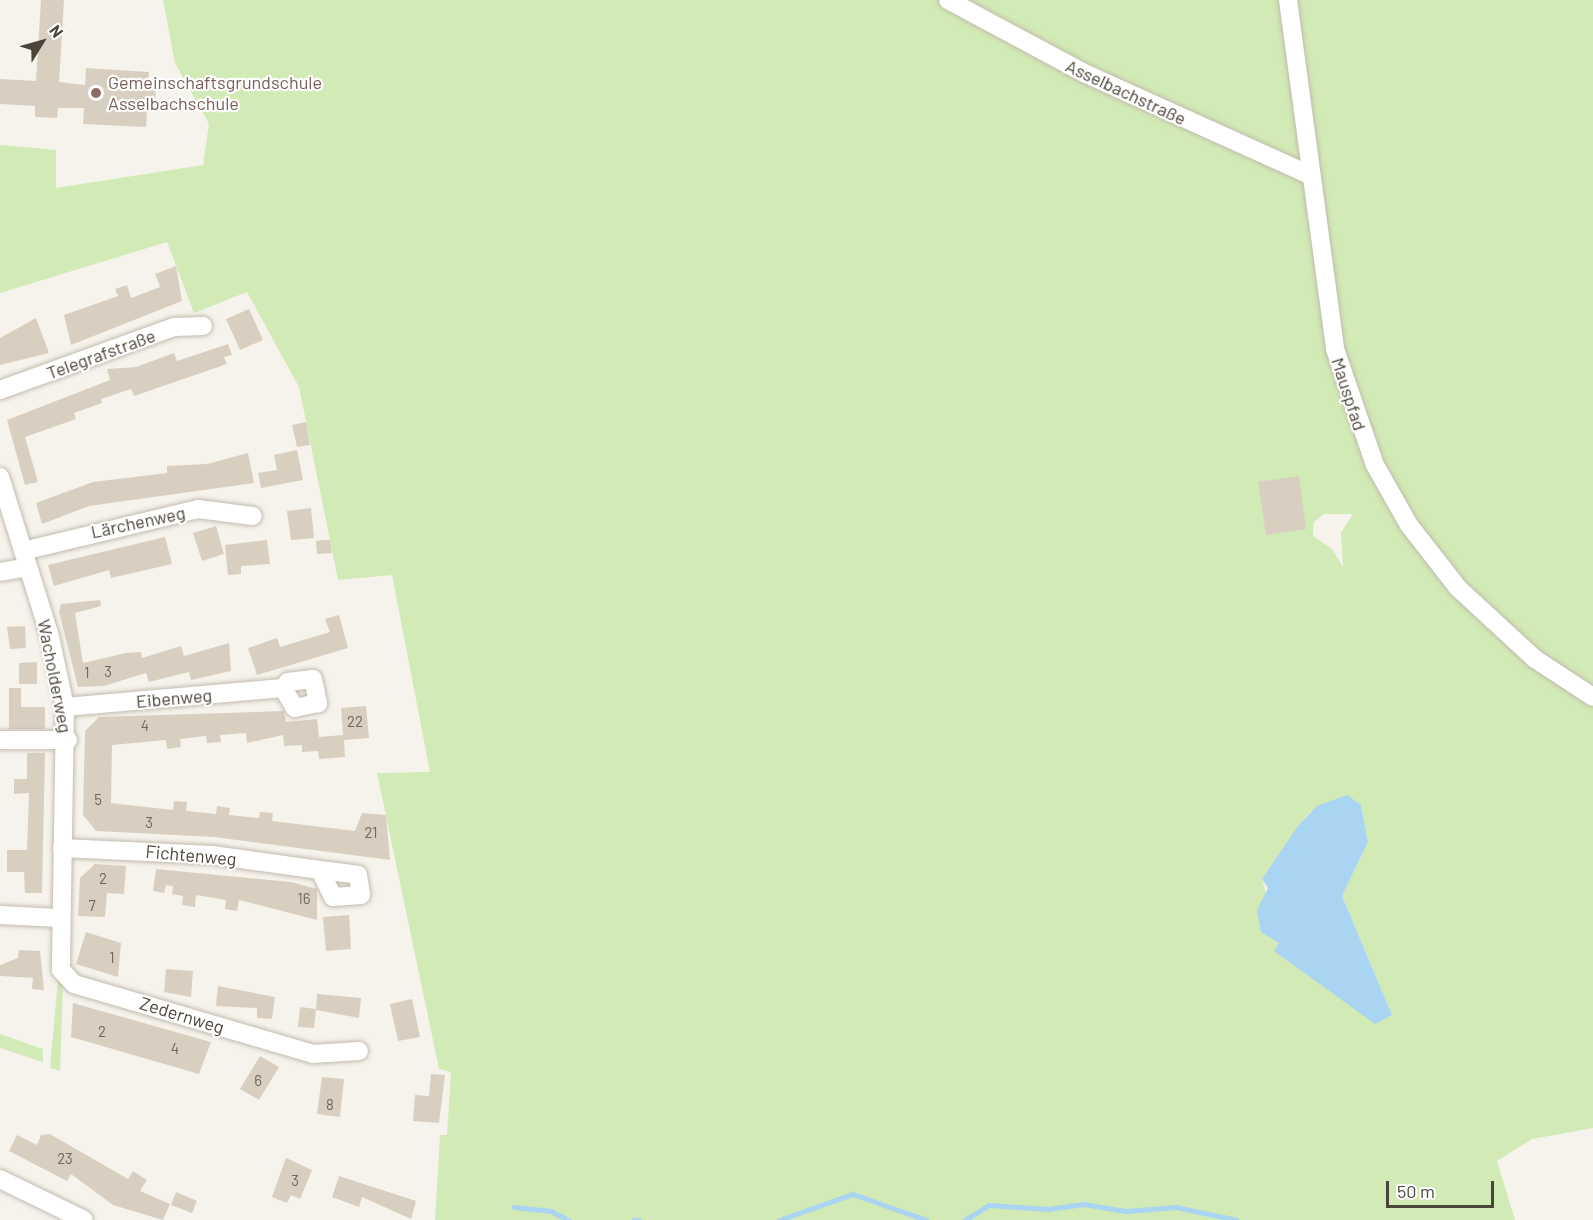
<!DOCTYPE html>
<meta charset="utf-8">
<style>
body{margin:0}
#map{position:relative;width:1593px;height:1220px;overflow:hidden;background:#f6f3ec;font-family:Barlow,sans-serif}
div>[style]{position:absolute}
.green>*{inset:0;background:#d2eab5}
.water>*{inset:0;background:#a9d4f2}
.stream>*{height:4.5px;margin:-2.25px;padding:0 2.25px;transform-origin:2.25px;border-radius:2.25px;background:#a9d4f2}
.building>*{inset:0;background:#d8cfc1}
.roads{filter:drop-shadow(0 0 2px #c2bbae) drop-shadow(0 0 2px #c2bbae)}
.minor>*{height:18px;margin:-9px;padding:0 9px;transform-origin:9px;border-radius:9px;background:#fff}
.dots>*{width:16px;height:16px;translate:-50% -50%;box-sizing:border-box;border:3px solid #fff;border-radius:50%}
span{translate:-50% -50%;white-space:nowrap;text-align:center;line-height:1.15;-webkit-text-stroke:4.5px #fff;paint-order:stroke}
.number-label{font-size:15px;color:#6e675b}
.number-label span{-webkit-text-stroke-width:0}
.education-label{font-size:18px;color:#785e54}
.left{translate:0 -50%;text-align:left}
.street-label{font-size:18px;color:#4b4439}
.north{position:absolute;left:12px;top:12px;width:60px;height:60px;-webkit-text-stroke:4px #fff;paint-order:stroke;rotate:53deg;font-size:16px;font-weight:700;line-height:24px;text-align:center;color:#4b4439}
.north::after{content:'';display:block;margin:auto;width:21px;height:27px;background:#4b4439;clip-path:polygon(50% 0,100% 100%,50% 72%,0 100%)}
.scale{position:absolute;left:1386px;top:1181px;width:108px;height:27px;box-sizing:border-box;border:3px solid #4b4439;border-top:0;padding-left:8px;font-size:18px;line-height:21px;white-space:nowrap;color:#4b4439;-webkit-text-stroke:4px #fff;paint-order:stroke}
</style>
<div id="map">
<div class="green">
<i style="clip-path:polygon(evenodd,163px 0,1593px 0,1593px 1128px,1532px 1139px,1497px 1161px,1515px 1220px,435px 1220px,440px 1135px,447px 1135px,451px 1072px,439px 1069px,377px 773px,430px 772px,392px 575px,338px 580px,299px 387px,247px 292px,194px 313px,167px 242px,0 293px,0 145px,56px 150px,56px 188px,203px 165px,209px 124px,175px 63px,163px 0,1324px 514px,1353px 514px,1341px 533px,1343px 567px,1332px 549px,1313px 536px,1314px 522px,1324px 514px,163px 0,1361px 805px,1368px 842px,1342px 896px,1392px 1015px,1375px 1023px,1275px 951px,1279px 943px,1262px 879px,1310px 812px,1361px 805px)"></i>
<i style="clip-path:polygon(58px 980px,63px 985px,60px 1071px,50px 1068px)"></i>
<i style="clip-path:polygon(0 1034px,43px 1049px,43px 1062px,0 1048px)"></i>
</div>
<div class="water">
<i style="clip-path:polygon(1347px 795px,1361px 805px,1368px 842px,1342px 896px,1392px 1015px,1375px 1024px,1274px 951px,1279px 943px,1261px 932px,1257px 910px,1268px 888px,1262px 879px,1298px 826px,1317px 806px)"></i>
</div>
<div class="stream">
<i style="left:514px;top:1207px;width:37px;rotate:6deg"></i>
<i style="left:551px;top:1211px;width:20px;rotate:27deg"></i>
<i style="left:634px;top:1220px;width:6px"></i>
<i style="left:779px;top:1220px;width:78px;rotate:-19.4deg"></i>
<i style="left:853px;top:1194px;width:78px;rotate:19.4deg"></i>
<i style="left:965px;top:1220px;width:28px;rotate:-32deg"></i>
<i style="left:989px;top:1205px;width:59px;rotate:3.9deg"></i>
<i style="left:1048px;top:1209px;width:36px;rotate:-8deg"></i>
<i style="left:1084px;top:1204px;width:43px;rotate:9.5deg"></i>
<i style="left:1126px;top:1211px;width:50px;rotate:-4.6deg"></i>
<i style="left:1176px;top:1207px;width:62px;rotate:12deg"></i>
</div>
<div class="building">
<i style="clip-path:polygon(41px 0,64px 0,59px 82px,85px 85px,86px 68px,149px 72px,148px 87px,156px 88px,155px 112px,147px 112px,146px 127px,83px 124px,84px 108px,58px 108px,57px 118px,35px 117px,35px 106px,0 104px,0 79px,36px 81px)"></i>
<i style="clip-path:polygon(176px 266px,182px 301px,71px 345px,64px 315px,118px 296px,115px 289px,127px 285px,131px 298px,160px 287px,155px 274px)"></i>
<i style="clip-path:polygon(249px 309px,263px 340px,240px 350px,226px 319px)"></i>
<i style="clip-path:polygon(36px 318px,49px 353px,0 365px,0 338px)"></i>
<i style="clip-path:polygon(228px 344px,232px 355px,224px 357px,227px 364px,134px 396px,131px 389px,101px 399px,102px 403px,74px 413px,76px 419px,25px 437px,38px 482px,25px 485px,7px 420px,110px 380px,107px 369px,136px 367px,174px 353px,177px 361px)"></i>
<i style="clip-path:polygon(306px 422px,310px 445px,297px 447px,292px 425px)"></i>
<i style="clip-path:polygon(297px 450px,303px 480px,261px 488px,258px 473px,277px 470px,274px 455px)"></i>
<i style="clip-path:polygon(248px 453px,254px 483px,89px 506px,42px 524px,36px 503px,93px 482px,167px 473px,167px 466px,207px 464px)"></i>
<i style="clip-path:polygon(1299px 476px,1306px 529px,1266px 535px,1258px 482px)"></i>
<i style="clip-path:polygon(311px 508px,314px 538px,291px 540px,287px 511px)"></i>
<i style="clip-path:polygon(216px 526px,224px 554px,202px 561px,193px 533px)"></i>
<i style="clip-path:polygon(165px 537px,172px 564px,111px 578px,109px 570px,54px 586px,48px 565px)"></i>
<i style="clip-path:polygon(267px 540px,270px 564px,241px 566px,241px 574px,228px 575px,225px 545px)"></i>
<i style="clip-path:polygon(323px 540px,330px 540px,332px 553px,317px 554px,316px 541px)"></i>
<i style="clip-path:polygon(100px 600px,101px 606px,75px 613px,83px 663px,126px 653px,141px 652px,142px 658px,181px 646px,184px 656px,229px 643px,231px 671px,191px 680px,189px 672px,149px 682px,146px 673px,104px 686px,78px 687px,59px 612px,61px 604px)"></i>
<i style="clip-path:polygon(339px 615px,348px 648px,257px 675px,248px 648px,277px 638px,280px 647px,330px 632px,325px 619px)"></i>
<i style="clip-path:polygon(25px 626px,26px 648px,10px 649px,7px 627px)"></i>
<i style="clip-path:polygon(37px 662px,37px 684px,19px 684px,19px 663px)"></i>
<i style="clip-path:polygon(9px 688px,21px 688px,21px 707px,45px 707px,45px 729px,9px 729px)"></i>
<i style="clip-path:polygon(366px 706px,369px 738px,344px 740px,345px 757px,319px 759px,318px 751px,302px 752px,302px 745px,284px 746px,283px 735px,247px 743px,246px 733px,220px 735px,221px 742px,207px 743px,206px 736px,180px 739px,181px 747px,167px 749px,166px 740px,112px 745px,111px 803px,173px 810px,174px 801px,187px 802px,186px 811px,216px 814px,217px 806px,230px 808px,229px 815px,259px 818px,260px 812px,273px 813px,272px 821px,355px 831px,362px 813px,386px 815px,390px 860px,214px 837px,96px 831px,83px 815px,85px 731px,99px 717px,284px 711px,286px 722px,317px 719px,319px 737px,343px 735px,341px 708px)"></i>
<i style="clip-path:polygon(27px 753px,45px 753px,42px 893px,25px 893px,24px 872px,7px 872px,7px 850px,27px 850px,29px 793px,14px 794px,14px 779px,27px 779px)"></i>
<i style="clip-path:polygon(95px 864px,126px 866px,124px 894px,107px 893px,105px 917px,78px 916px,80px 878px)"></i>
<i style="clip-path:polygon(156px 869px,291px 882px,317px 889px,317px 920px,239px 900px,237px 911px,225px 909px,226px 900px,196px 895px,195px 907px,182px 905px,183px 896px,172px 894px,173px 886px,166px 885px,164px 893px,153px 891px)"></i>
<i style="clip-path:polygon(349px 915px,351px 949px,326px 951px,323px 917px)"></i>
<i style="clip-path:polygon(86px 932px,121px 943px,118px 977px,76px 964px)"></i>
<i style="clip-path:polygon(19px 950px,40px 951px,44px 990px,32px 989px,33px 978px,0 976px,0 965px,18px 958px)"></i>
<i style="clip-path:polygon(166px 969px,193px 971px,191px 997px,164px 992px)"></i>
<i style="clip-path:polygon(218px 986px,275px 997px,272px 1019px,257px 1018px,257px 1008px,216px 1006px)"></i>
<i style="clip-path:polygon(317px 994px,361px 998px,359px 1018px,316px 1010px,314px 1028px,298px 1027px,300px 1007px,316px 1009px)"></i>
<i style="clip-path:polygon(412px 999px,420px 1037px,398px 1041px,390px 1004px)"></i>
<i style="clip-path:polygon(73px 1003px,211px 1042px,199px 1074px,71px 1037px)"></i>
<i style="clip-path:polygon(260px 1056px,279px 1067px,259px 1100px,240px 1089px)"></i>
<i style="clip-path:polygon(431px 1074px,445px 1075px,439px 1123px,413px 1121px,415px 1095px,429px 1096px)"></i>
<i style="clip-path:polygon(322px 1077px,344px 1079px,340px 1117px,317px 1114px)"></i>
<i style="clip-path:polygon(50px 1134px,128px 1179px,133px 1171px,147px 1180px,140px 1191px,170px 1204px,163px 1220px,113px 1205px,71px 1174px,67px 1181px,9px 1151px,17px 1135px,37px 1145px,41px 1135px)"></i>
<i style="clip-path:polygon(286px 1158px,312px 1170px,300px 1199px,291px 1195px,287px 1203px,272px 1197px)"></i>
<i style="clip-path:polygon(339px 1176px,416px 1201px,411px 1219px,362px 1197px,359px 1207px,332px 1197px)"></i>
<i style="clip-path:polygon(176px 1192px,197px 1201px,192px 1213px,171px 1205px)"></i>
</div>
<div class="roads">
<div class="minor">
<i style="left:948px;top:0;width:154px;rotate:28.2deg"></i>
<i style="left:1084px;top:73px;width:246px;rotate:24.3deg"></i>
<i style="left:1288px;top:0;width:352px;rotate:82.3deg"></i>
<i style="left:1335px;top:349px;width:123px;rotate:71deg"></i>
<i style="left:1375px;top:465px;width:69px;rotate:60.5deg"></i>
<i style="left:1409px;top:525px;width:80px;rotate:52.1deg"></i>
<i style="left:1458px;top:588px;width:105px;rotate:42.7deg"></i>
<i style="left:1535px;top:659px;width:69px;rotate:33.2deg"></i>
<i style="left:0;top:390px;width:185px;rotate:-19.9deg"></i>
<i style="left:174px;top:327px;width:29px;rotate:-2deg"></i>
<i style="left:0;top:477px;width:168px;rotate:72.6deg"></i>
<i style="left:50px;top:637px;width:72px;rotate:77.9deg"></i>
<i style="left:65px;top:707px;width:263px;rotate:90.9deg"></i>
<i style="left:61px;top:970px;width:19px;rotate:47deg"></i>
<i style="left:74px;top:984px;width:249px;rotate:16.3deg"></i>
<i style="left:313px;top:1054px;width:46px;rotate:-3.7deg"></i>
<i style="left:23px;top:551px;width:180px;rotate:-13.5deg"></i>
<i style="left:198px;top:509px;width:55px;rotate:7.3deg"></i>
<i style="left:0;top:572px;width:28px;rotate:-10deg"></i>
<i style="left:65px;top:707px;width:219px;rotate:-5deg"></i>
<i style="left:283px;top:688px;width:8px;rotate:-50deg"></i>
<i style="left:288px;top:682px;width:25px;rotate:-7deg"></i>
<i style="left:313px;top:679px;width:25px;rotate:78deg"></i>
<i style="left:318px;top:703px;width:24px;rotate:168deg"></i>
<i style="left:295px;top:708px;width:23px;rotate:-121deg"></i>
<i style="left:0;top:740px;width:68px"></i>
<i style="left:62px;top:848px;width:150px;rotate:2.7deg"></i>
<i style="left:212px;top:855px;width:109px;rotate:7.9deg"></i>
<i style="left:320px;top:870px;width:38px;rotate:7deg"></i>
<i style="left:358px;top:875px;width:20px;rotate:81deg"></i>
<i style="left:361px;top:895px;width:28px;rotate:176deg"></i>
<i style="left:333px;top:897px;width:30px;rotate:-116deg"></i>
<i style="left:0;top:915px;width:58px;rotate:3deg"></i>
<i style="left:0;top:1179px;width:93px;rotate:26deg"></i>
</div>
</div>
<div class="dots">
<i style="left:96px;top:93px;background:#8d6e63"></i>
</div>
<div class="number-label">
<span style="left:108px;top:672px">3</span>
<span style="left:87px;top:673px">1</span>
<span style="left:355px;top:722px">22</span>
<span style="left:145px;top:726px">4</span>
<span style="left:98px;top:800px">5</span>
<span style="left:149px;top:823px">3</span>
<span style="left:371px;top:833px">21</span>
<span style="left:103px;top:879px">2</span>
<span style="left:304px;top:899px">16</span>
<span style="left:92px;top:906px">7</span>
<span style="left:112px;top:958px">1</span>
<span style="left:102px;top:1032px">2</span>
<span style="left:175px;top:1049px">4</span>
<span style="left:258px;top:1081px">6</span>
<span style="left:330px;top:1105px">8</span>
<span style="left:65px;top:1159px">23</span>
<span style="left:295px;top:1181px">3</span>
</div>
<div class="education-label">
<span class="left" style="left:108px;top:93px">Gemeinschaftsgrundschule<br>Asselbachschule</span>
</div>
<div class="street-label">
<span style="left:1126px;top:92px;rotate:25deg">Asselbachstraße</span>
<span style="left:101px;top:354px;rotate:-20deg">Telegrafstraße</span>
<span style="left:1349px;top:394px;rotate:72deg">Mauspfad</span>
<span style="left:138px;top:522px;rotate:-12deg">Lärchenweg</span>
<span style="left:55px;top:676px;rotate:79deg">Wacholderweg</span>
<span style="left:174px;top:698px;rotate:-5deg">Eibenweg</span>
<span style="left:191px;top:855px;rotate:5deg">Fichtenweg</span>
<span style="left:182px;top:1015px;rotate:17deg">Zedernweg</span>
</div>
<div class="north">N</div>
<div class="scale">50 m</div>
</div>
